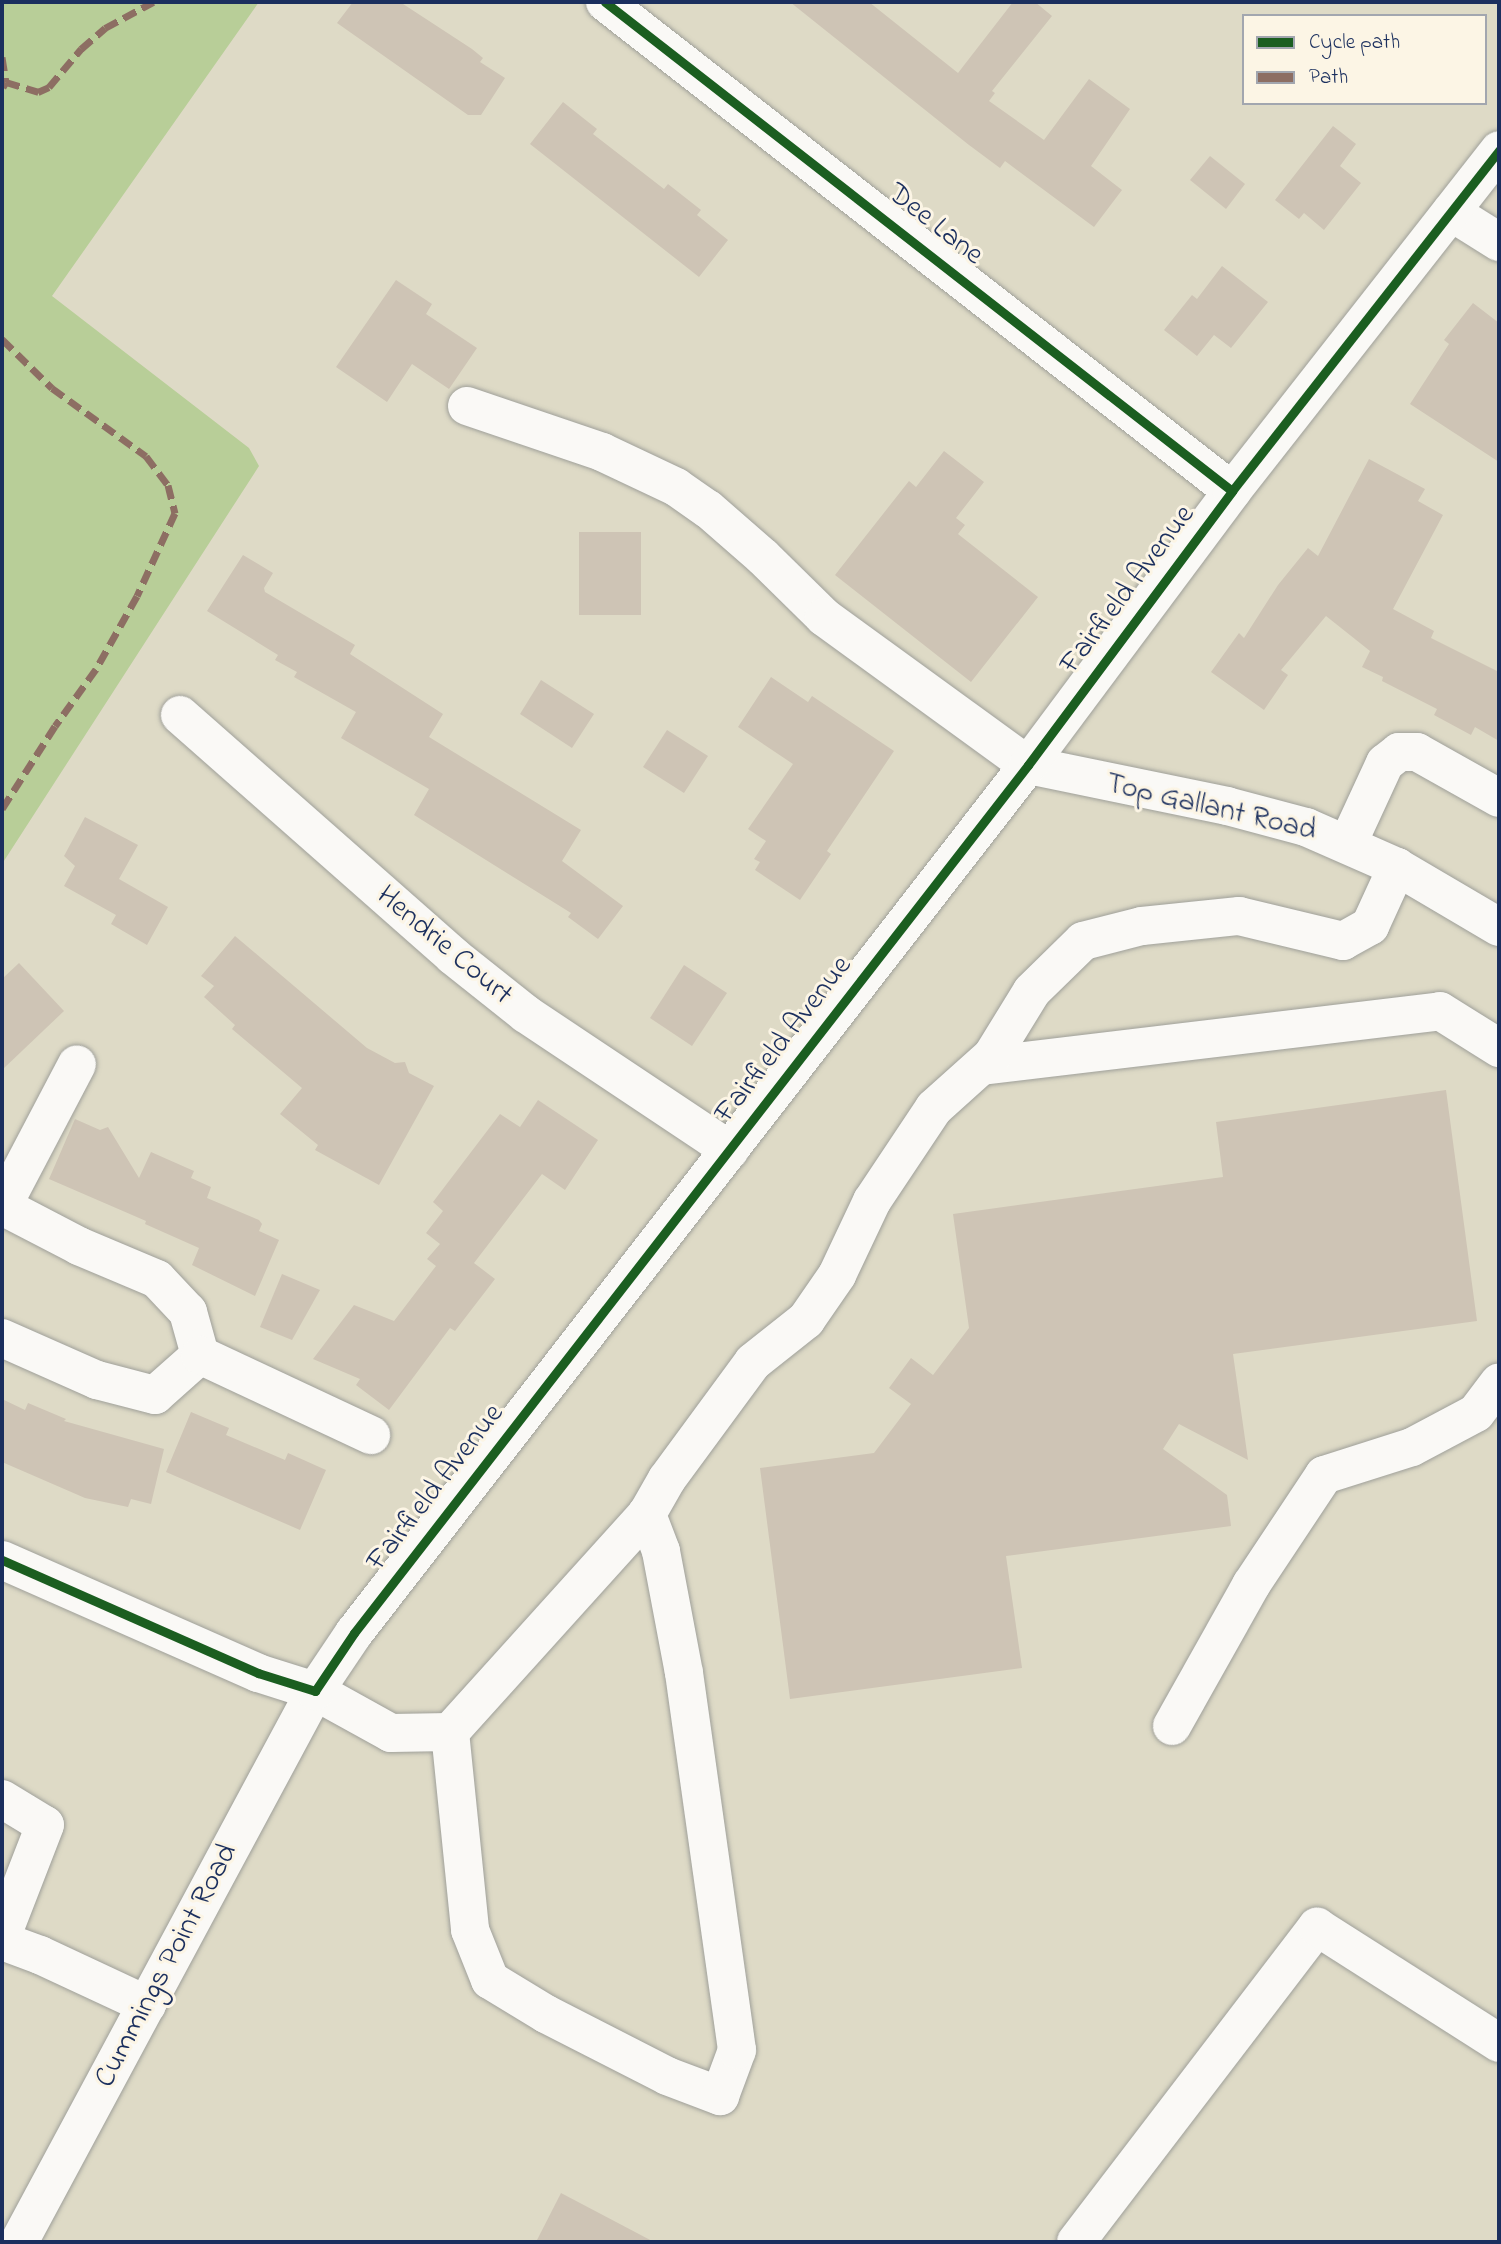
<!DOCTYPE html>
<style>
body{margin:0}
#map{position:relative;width:1501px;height:2244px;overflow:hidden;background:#dedac6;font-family:"Indie Flower",sans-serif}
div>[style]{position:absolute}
.green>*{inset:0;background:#b8ce98}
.building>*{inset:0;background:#cec4b5}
.roads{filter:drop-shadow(0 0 2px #9fa09a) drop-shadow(0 0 2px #9fa09a)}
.minor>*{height:38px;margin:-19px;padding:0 19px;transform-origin:19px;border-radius:19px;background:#faf9f6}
.quiet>*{height:7px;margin-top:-3.5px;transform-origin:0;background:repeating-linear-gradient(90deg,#8d6e63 0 14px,transparent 0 21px)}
.cycleway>*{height:9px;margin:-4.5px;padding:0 4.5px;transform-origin:4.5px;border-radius:4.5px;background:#1b5e20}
span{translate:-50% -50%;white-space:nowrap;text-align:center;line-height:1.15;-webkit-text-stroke:6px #fcf5e5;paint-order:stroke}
.street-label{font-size:30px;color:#1b2f5e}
.frame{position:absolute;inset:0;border:4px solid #1b2f5e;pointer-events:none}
.legend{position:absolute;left:1242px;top:14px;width:245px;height:91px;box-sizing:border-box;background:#fcf5e5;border:2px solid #a2a6af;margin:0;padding:9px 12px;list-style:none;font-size:21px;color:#1b2f5e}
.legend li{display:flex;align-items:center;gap:14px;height:35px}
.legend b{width:35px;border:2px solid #a2a6af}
</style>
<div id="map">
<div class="green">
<i style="clip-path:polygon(2px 2px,259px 2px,52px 296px,249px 448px,259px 466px,2px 864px)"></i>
</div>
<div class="building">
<i style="clip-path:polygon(353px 2px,400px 2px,472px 49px,483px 58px,480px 62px,505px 78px,481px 115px,468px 115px,337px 23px)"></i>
<i style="clip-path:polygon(790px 2px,869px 2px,958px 73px,1013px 2px,1035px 2px,1052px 16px,992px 91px,995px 93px,989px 101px,1044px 140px,1089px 79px,1130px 109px,1091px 166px,1122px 190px,1094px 227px,1005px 161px,1000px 168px,969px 145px)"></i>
<i style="clip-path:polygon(563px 102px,597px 129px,593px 134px,664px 189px,668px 184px,701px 210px,697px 215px,728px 240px,699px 277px,530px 144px)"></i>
<i style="clip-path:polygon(1333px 126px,1356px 144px,1340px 166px,1361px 183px,1324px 230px,1304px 213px,1299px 219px,1275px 200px)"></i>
<i style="clip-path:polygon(1210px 156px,1245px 184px,1226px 209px,1190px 180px)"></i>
<i style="clip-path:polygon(1222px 266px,1268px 302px,1231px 348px,1214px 335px,1197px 356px,1164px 330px,1192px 295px,1197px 299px)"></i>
<i style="clip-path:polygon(396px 280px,432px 304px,426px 314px,477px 348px,449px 389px,412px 364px,387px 402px,336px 367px)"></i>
<i style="clip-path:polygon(1473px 303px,1499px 323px,1499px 462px,1410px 404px,1449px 344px,1444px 340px)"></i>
<i style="clip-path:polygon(944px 451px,984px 482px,956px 518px,965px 525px,958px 534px,1038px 597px,971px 682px,835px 575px,909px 481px,916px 487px)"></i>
<i style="clip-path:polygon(1369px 459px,1425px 489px,1418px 501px,1443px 515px,1393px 609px,1434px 631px,1431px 638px,1499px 672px,1499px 741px,1475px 727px,1471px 735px,1434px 715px,1437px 709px,1382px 681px,1383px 677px,1362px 667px,1370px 651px,1326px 616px,1281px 670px,1288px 675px,1264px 710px,1211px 672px,1239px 633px,1244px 638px,1278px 585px,1308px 548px,1318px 556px)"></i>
<i style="clip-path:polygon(579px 532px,641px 532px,641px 615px,579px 615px)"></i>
<i style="clip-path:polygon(243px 555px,273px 573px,264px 588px,265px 592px,355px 645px,350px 654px,443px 714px,429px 737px,581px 830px,562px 861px,623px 906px,598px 939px,568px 917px,571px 913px,414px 815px,429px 789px,341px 738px,356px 712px,294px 677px,297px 672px,275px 660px,278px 655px,207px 611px)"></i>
<i style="clip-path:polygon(771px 677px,808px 702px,812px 696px,894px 751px,827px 851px,831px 854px,800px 900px,755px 870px,760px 862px,754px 859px,766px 841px,748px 829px,793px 764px,738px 727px)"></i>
<i style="clip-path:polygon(541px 680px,594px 714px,572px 748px,520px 714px)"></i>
<i style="clip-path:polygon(667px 730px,708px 756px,684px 793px,643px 767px)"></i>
<i style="clip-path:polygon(85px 817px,138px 845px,119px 879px,168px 907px,147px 945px,111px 924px,116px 915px,64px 886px,75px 866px,64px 856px)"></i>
<i style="clip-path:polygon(235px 936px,367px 1048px,395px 1063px,405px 1062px,409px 1073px,434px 1086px,379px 1185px,315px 1150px,318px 1145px,280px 1114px,302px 1088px,232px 1029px,235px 1025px,204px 997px,214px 986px,201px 976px)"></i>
<i style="clip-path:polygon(19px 963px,64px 1011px,2px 1070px,2px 979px)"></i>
<i style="clip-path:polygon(684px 965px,727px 993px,692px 1046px,650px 1018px)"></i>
<i style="clip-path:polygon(1446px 1090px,1477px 1321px,1233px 1354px,1248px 1460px,1179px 1424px,1163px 1449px,1227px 1495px,1231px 1526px,1006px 1556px,1022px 1668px,790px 1699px,760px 1468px,874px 1453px,911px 1404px,889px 1388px,911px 1358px,933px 1375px,969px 1328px,953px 1214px,1223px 1177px,1216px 1122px)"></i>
<i style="clip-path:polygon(538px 1100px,598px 1140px,565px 1190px,542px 1174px,474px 1263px,495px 1279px,455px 1331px,450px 1328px,389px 1410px,356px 1385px,360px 1379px,313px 1359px,354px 1305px,394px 1321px,436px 1266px,427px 1259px,440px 1244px,426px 1233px,443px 1211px,433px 1202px,500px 1114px,520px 1127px)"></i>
<i style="clip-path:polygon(75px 1119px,100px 1130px,108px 1127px,139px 1178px,151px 1152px,194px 1171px,191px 1178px,211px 1187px,207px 1198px,259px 1220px,262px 1224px,259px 1231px,279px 1240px,255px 1296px,192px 1265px,199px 1248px,145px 1224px,146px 1221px,49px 1179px)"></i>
<i style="clip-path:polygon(282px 1274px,320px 1290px,292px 1340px,260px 1327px)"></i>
<i style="clip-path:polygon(2px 1399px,25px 1410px,28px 1403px,66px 1419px,64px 1421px,164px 1449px,151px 1504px,131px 1499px,128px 1507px,85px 1498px,2px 1462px)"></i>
<i style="clip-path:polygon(191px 1412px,229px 1428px,226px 1435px,285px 1460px,288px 1453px,326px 1470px,300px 1530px,166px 1472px)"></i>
<i style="clip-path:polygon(561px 2193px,654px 2242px,536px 2242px)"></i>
</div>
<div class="roads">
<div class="minor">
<i style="left:605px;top:2px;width:795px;rotate:37.95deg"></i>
<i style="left:1451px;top:212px;width:57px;rotate:32deg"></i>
<i style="left:467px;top:406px;width:143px;rotate:18.8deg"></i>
<i style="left:602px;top:452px;width:82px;rotate:25.3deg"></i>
<i style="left:676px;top:487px;width:39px;rotate:35deg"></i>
<i style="left:708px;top:509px;width:73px;rotate:41.1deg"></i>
<i style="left:763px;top:557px;width:86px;rotate:44.5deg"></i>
<i style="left:824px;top:617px;width:252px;rotate:36deg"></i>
<i style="left:1028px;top:765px;width:203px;rotate:11.6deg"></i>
<i style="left:1227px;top:806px;width:82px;rotate:14.9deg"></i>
<i style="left:1306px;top:827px;width:99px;rotate:23.7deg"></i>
<i style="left:1397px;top:867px;width:118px;rotate:30.5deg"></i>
<i style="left:180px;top:715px;width:364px;rotate:41.4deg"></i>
<i style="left:453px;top:956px;width:93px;rotate:38.5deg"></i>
<i style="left:526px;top:1014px;width:245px;rotate:33.7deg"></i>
<i style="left:1348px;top:843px;width:88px;rotate:-65.2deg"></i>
<i style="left:1385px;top:763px;width:18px;rotate:-38deg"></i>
<i style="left:1399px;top:752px;width:18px"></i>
<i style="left:1417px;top:752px;width:94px;rotate:29.3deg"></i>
<i style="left:982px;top:1066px;width:461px;rotate:-6.8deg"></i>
<i style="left:1440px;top:1011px;width:70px;rotate:32.1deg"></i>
<i style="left:2px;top:1207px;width:161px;rotate:-62.3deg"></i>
<i style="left:2px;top:1338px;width:104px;rotate:23.9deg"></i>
<i style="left:97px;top:1380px;width:60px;rotate:14.5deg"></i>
<i style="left:155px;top:1395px;width:60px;rotate:-41.6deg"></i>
<i style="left:200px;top:1355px;width:45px;rotate:-105.6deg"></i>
<i style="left:188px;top:1312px;width:45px;rotate:-133.2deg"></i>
<i style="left:157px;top:1279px;width:85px;rotate:-157.1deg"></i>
<i style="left:79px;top:1246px;width:87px;rotate:-152.5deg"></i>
<i style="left:200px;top:1355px;width:189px;rotate:25.1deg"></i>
<i style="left:2px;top:1560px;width:280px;rotate:23.8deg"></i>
<i style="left:258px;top:1673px;width:60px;rotate:17.5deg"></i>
<i style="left:315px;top:1691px;width:87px;rotate:28.9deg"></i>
<i style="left:391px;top:1733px;width:59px;rotate:-1deg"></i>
<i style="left:450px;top:1732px;width:294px;rotate:-47.9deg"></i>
<i style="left:647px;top:1514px;width:40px;rotate:-60.3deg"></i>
<i style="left:667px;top:1479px;width:145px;rotate:-53.7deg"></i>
<i style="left:753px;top:1362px;width:68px;rotate:-38.4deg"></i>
<i style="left:806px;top:1320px;width:55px;rotate:-55.4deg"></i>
<i style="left:837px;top:1275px;width:82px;rotate:-64.7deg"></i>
<i style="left:872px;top:1201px;width:112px;rotate:-56.3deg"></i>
<i style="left:934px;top:1108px;width:78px;rotate:-41.9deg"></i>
<i style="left:992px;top:1056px;width:76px;rotate:-58.4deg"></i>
<i style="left:1032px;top:991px;width:71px;rotate:-44.4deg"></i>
<i style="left:1083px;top:941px;width:61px;rotate:-14.3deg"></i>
<i style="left:1142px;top:926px;width:98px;rotate:-5.9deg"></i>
<i style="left:1239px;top:916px;width:107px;rotate:13.5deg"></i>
<i style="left:1343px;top:941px;width:31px;rotate:-29deg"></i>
<i style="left:1370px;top:926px;width:65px;rotate:-65.4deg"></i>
<i style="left:1172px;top:1726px;width:162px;rotate:-60.7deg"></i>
<i style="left:1251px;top:1585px;width:132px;rotate:-56.4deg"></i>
<i style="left:1324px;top:1475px;width:92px;rotate:-17.7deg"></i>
<i style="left:1412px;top:1447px;width:72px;rotate:-28deg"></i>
<i style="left:1476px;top:1413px;width:38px;rotate:-53deg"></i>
<i style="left:450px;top:1732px;width:199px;rotate:84.2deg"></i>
<i style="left:470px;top:1930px;width:54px;rotate:68.2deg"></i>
<i style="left:490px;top:1980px;width:66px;rotate:31.3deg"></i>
<i style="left:546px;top:2014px;width:136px;rotate:27.1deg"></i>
<i style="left:667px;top:2076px;width:57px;rotate:20.7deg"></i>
<i style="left:720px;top:2096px;width:49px;rotate:-69.7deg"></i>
<i style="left:737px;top:2050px;width:381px;rotate:-98deg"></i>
<i style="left:684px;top:1673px;width:124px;rotate:-100.7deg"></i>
<i style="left:661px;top:1551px;width:40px;rotate:-111deg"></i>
<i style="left:2px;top:1799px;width:50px;rotate:31.2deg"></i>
<i style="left:45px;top:1825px;width:119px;rotate:111.2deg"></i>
<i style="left:2px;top:1941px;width:40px;rotate:20.2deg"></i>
<i style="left:40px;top:1955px;width:118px;rotate:25deg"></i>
<i style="left:19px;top:2242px;width:625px;rotate:-61.76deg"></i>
<i style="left:315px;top:1691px;width:70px;rotate:-56.1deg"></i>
<i style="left:354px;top:1633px;width:1099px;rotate:-52.17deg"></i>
<i style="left:1028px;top:765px;width:342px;rotate:-53.3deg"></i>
<i style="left:1232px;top:491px;width:433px;rotate:-51.9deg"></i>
<i style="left:1076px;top:2242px;width:397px;rotate:-52.6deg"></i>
<i style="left:1317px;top:1927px;width:216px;rotate:32.5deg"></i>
</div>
</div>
<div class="quiet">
<i style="left:2px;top:57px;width:25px;rotate:81deg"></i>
<i style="left:6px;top:82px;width:6px;rotate:121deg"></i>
<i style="left:6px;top:82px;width:34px;rotate:17deg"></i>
<i style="left:38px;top:92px;width:12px;rotate:-24deg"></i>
<i style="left:49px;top:87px;width:50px;rotate:-49.9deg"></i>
<i style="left:81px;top:49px;width:32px;rotate:-41deg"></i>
<i style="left:105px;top:28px;width:55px;rotate:-28.4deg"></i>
<i style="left:2px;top:339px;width:70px;rotate:44.4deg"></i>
<i style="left:52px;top:388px;width:116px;rotate:35.9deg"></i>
<i style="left:146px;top:456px;width:36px;rotate:53deg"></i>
<i style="left:168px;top:485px;width:29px;rotate:76deg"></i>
<i style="left:175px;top:513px;width:91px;rotate:114.6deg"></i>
<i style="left:137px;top:596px;width:84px;rotate:119.3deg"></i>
<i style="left:96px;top:669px;width:70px;rotate:125.7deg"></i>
<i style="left:55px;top:726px;width:98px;rotate:122.6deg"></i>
</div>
<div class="cycleway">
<i style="left:605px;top:2px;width:795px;rotate:37.95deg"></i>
<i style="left:2px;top:1560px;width:280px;rotate:23.8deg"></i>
<i style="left:258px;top:1673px;width:60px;rotate:17.5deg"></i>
<i style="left:315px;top:1691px;width:70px;rotate:-56.1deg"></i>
<i style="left:354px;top:1633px;width:1099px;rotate:-52.17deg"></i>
<i style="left:1028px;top:765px;width:342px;rotate:-53.3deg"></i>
<i style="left:1232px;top:491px;width:433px;rotate:-51.9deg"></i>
</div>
<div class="street-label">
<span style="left:935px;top:225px;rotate:38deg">Dee Lane</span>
<span style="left:1128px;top:590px;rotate:-53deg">Fairfield Avenue</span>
<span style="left:1211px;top:808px;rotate:13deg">Top Gallant Road</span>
<span style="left:444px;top:946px;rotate:40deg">Hendrie Court</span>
<span style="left:784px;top:1040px;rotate:-52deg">Fairfield Avenue</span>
<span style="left:436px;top:1488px;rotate:-52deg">Fairfield Avenue</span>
<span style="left:167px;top:1966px;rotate:-62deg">Cummings Point Road</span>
</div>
<div class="frame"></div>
<ul class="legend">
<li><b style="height:9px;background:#1b5e20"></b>Cycle path</li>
<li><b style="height:9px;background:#8d6e63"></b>Path</li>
</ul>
</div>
